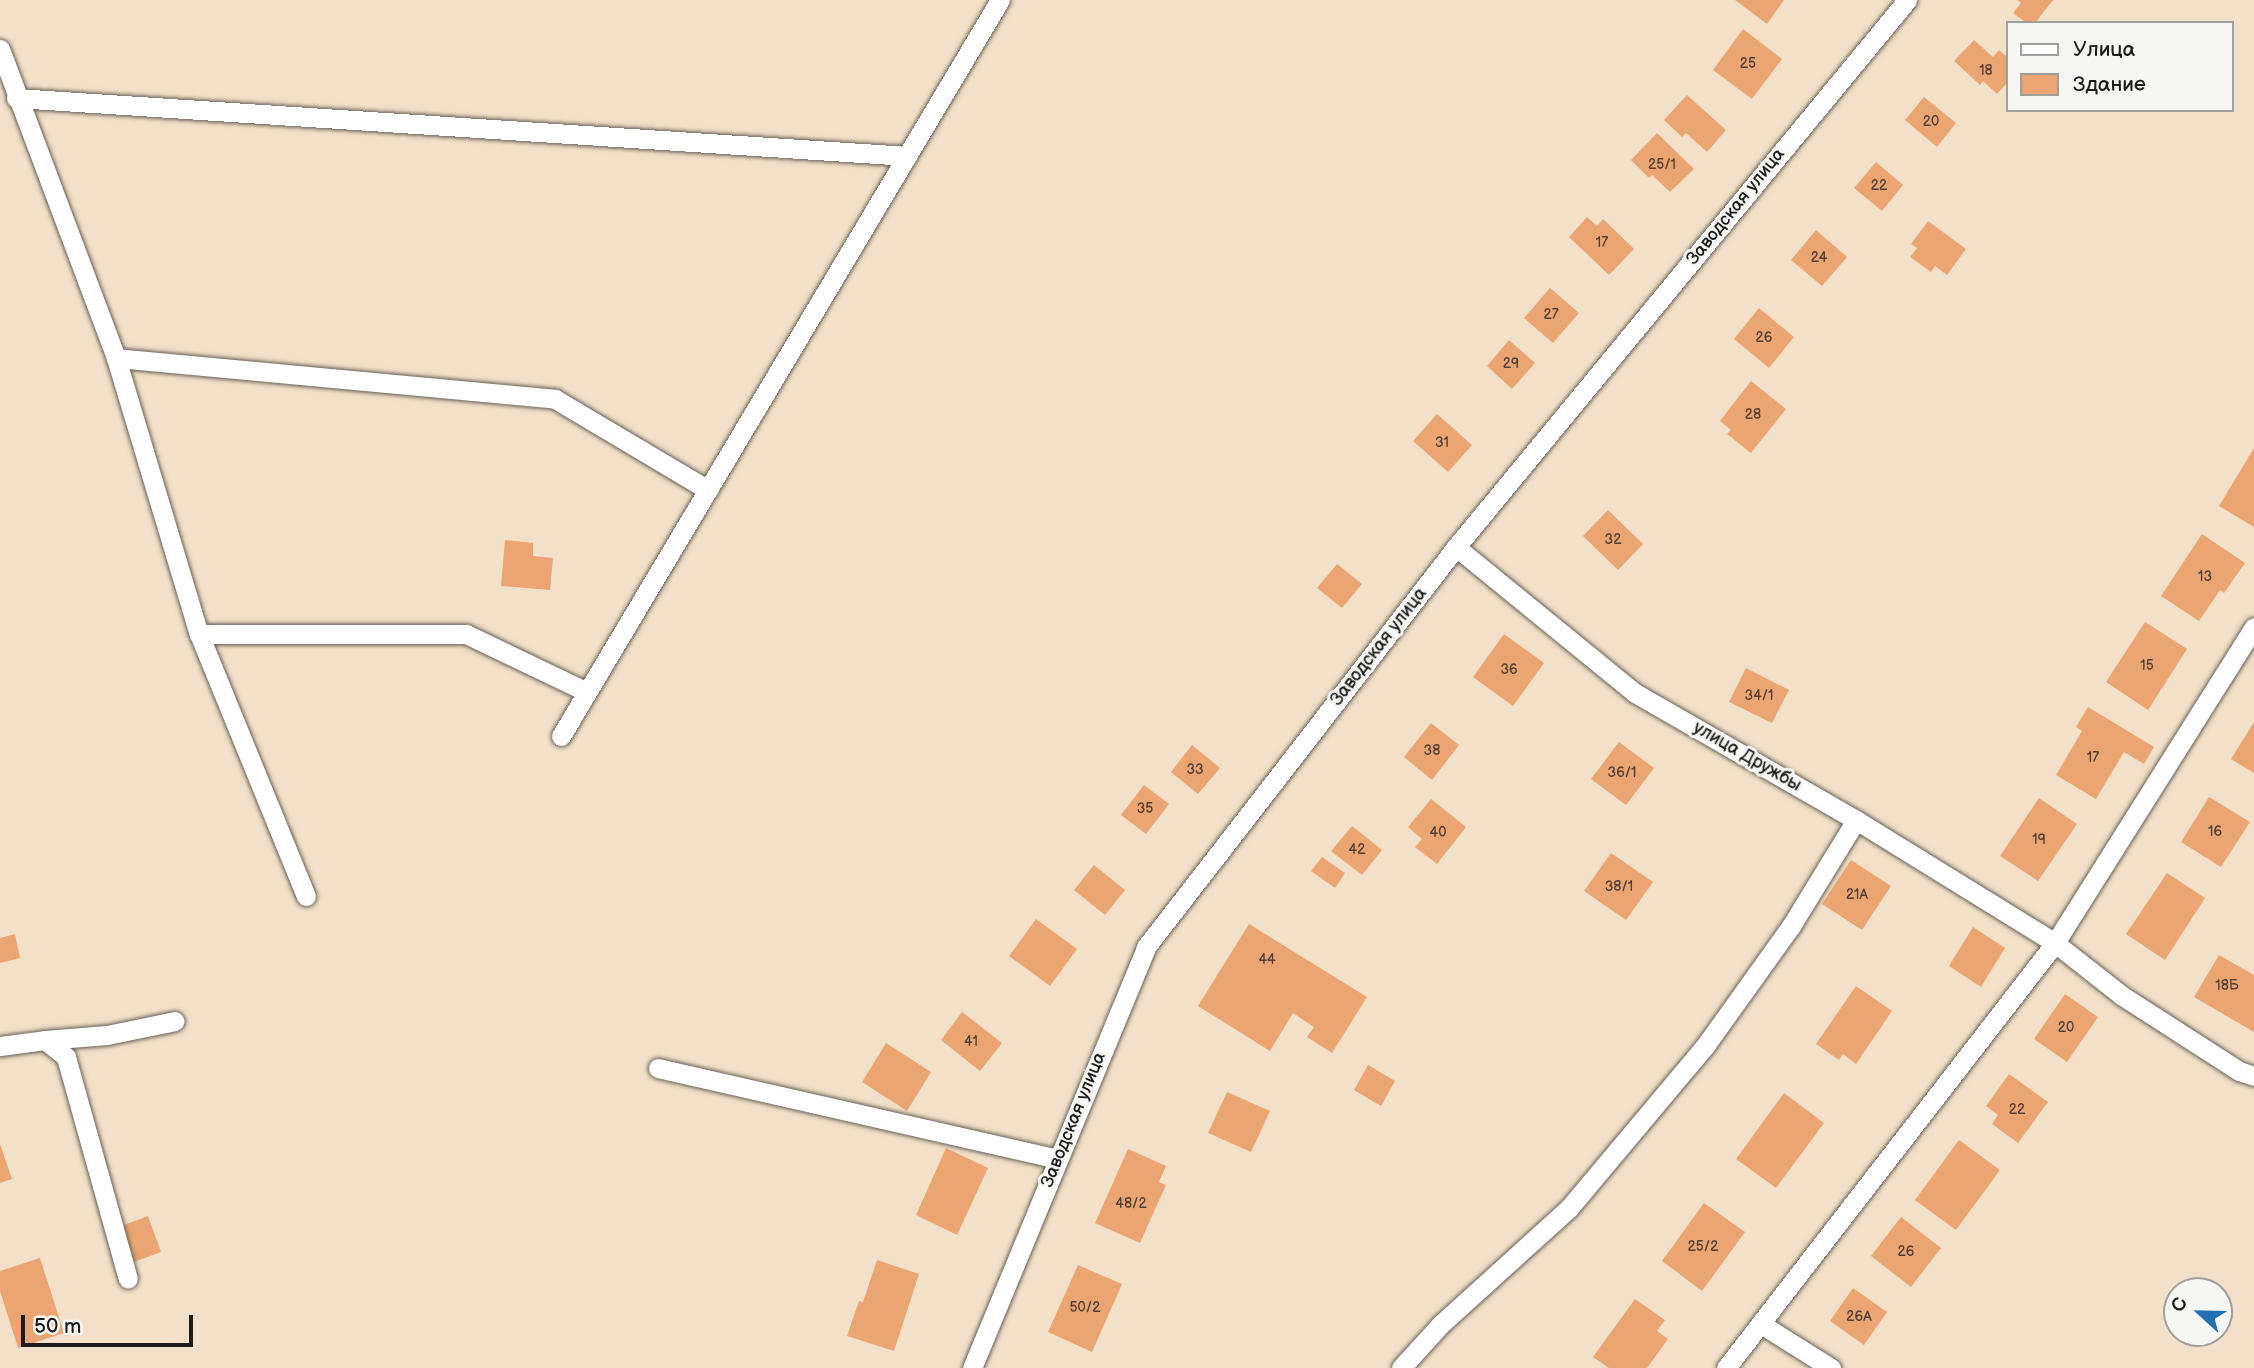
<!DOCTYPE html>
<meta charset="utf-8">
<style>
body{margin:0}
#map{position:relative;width:2254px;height:1368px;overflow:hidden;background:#f2e1c8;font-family:"Balsamiq Sans",sans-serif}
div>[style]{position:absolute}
.building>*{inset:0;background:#eba573}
.roads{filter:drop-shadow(0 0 2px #676158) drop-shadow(0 0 2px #676158)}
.street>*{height:19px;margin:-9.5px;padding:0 9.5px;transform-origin:9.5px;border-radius:9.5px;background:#fff}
span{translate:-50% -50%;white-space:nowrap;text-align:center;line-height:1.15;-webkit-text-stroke:6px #f6f6f2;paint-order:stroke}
.number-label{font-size:14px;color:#503e32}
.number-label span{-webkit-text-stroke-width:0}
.street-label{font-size:18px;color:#1c1c1c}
.legend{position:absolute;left:2006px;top:21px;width:228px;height:91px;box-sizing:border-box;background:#f6f6f2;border:2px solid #9f9f9c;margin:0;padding:9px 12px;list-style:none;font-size:21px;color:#1c1c1c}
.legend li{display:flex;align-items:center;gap:14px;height:35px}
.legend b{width:35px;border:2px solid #9f9f9c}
.north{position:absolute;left:2163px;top:1277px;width:70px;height:70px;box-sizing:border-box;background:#f6f6f2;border:2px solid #9f9f9c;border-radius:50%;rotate:292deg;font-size:19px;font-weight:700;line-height:28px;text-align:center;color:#1c1c1c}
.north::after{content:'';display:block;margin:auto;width:24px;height:32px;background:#1f6fb2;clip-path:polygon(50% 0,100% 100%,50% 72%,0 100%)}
.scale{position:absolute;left:21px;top:1315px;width:172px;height:32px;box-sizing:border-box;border:4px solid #1c1c1c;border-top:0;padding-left:9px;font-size:21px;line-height:24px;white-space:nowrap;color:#1c1c1c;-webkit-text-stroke:5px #f6f6f2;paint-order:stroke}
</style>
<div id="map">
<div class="building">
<i style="clip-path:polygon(1735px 0,1784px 0,1767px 24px)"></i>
<i style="clip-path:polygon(2017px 0,2053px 0,2035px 23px,2027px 23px,2013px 13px,2021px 3px)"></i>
<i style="clip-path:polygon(1743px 29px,1782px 59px,1752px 99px,1713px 70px)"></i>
<i style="clip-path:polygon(1974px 40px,1993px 57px,1999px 50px,2007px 57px,2007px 83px,1997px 94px,1983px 81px,1980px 85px,1954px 61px)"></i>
<i style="clip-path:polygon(1687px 95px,1726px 130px,1707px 152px,1686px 133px,1682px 137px,1664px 120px)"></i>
<i style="clip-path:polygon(1924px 97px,1956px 123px,1937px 147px,1905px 120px)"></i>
<i style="clip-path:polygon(1657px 133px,1694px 169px,1670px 192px,1652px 175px,1649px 178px,1631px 160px)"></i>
<i style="clip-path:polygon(1876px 162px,1903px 185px,1882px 211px,1854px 188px)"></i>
<i style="clip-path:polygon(1587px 217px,1597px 226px,1603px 219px,1634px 249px,1609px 275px,1569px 237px)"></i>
<i style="clip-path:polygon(1928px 221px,1966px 249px,1947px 275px,1935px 266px,1931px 272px,1910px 257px,1917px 248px,1911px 244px)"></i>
<i style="clip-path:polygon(1816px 230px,1847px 257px,1822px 286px,1791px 260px)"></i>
<i style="clip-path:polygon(1550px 288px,1579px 313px,1553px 343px,1524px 318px)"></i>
<i style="clip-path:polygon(1759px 308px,1794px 337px,1769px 368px,1734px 339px)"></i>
<i style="clip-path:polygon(1509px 340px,1535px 363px,1512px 389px,1487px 366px)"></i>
<i style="clip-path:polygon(1751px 381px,1786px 409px,1751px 453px,1727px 434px,1731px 430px,1720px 421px)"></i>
<i style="clip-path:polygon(1437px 414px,1472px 445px,1448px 472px,1413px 441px)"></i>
<i style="clip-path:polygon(2254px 448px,2254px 527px,2219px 506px)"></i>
<i style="clip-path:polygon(1608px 510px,1643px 544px,1618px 570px,1583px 536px)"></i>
<i style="clip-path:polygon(2202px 534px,2245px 563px,2224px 593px,2220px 590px,2199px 621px,2161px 596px)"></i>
<i style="clip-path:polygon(505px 540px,533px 543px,533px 556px,553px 558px,550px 590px,501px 586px)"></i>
<i style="clip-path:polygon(1337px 564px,1362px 584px,1342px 608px,1317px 588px)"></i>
<i style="clip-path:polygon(2145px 622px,2187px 649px,2148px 710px,2106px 682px)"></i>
<i style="clip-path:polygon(1504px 634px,1544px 663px,1513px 706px,1473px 677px)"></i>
<i style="clip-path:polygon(1746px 668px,1789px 690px,1772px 723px,1729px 702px)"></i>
<i style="clip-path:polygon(2088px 707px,2154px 747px,2144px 764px,2124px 752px,2096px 799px,2056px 775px,2082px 731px,2076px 727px)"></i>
<i style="clip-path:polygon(2254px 722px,2254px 773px,2231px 759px)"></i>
<i style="clip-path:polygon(1431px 723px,1459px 745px,1432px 780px,1404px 757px)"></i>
<i style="clip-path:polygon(1619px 742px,1654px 768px,1626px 805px,1591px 779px)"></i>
<i style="clip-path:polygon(1192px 745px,1220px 768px,1198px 794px,1171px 772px)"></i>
<i style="clip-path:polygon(1144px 785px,1169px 804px,1146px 834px,1121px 815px)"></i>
<i style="clip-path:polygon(2209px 797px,2250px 822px,2221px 867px,2181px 842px)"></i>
<i style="clip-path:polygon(2039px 798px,2077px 824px,2038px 881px,2000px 856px)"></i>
<i style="clip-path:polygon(1431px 799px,1466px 827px,1437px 864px,1415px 847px,1422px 839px,1408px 827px)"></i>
<i style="clip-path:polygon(1352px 826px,1382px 850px,1362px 875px,1331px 851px)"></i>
<i style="clip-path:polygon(1611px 853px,1653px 882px,1626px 920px,1584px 891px)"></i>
<i style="clip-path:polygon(1322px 857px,1345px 873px,1335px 888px,1311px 871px)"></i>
<i style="clip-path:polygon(1851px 860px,1891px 886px,1862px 930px,1822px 904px)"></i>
<i style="clip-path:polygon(1094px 865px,1125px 890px,1105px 915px,1074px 890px)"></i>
<i style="clip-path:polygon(2167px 873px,2205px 898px,2165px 960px,2126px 934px)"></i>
<i style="clip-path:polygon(1036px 919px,1077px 949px,1050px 986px,1009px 956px)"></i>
<i style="clip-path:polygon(1249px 924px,1367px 997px,1332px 1053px,1307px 1037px,1314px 1027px,1293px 1013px,1270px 1051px,1198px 1006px)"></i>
<i style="clip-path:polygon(1973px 927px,2005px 948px,1981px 987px,1949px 966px)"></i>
<i style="clip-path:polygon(15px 934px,20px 958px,0 963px,0 938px)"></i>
<i style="clip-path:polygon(2219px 955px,2254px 975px,2254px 1032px,2194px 997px)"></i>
<i style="clip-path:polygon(1856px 986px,1892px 1011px,1856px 1064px,1843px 1054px,1839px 1060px,1816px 1044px)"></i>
<i style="clip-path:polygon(2065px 994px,2098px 1017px,2067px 1062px,2034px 1039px)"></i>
<i style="clip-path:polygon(962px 1012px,1002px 1043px,980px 1071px,941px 1040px)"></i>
<i style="clip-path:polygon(886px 1043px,931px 1072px,907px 1111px,862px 1082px)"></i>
<i style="clip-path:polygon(1368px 1065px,1395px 1081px,1381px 1106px,1354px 1090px)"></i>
<i style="clip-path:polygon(2009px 1074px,2048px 1102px,2018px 1143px,1992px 1124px,1998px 1115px,1986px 1106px)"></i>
<i style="clip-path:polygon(1227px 1092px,1270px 1111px,1251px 1152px,1208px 1133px)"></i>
<i style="clip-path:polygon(1784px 1093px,1824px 1123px,1776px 1188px,1736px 1159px)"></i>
<i style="clip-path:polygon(1959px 1140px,2000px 1170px,1956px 1230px,1915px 1200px)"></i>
<i style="clip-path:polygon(0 1144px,12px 1179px,0 1183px)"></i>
<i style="clip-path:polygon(946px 1148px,988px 1168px,957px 1235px,916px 1215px)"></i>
<i style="clip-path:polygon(1128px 1149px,1166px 1166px,1159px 1182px,1166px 1185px,1140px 1243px,1095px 1223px)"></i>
<i style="clip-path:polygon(1704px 1203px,1745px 1232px,1702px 1291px,1662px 1261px)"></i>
<i style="clip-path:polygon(148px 1216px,161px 1252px,134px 1262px,121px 1226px)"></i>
<i style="clip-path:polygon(1901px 1217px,1941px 1248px,1911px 1287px,1871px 1256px)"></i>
<i style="clip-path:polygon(40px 1258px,64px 1333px,18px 1348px,0 1291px,0 1271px)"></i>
<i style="clip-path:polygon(877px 1260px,919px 1274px,894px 1351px,847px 1336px,859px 1301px,863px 1302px)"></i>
<i style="clip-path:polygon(1078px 1265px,1122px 1284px,1092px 1352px,1048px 1332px)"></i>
<i style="clip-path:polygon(1853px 1288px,1887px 1312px,1864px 1345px,1830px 1321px)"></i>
<i style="clip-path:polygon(1635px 1299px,1665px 1320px,1657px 1331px,1668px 1339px,1647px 1368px,1609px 1368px,1593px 1357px)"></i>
</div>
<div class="roads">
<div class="street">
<i style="left:0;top:49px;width:330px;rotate:69.4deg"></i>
<i style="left:116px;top:358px;width:288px;rotate:73.3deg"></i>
<i style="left:199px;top:634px;width:283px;rotate:67.8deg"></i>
<i style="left:16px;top:98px;width:893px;rotate:3.72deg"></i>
<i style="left:116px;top:358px;width:441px;rotate:5.3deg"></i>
<i style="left:555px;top:399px;width:178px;rotate:30.7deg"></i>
<i style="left:1456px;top:547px;width:231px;rotate:39.2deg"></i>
<i style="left:1635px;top:693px;width:255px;rotate:29.9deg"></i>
<i style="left:1856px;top:820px;width:234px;rotate:31.7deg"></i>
<i style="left:2055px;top:943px;width:84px;rotate:38.2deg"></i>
<i style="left:2121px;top:995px;width:140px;rotate:32.8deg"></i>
<i style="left:2239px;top:1071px;width:16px;rotate:18deg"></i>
<i style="left:199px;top:634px;width:267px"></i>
<i style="left:466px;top:634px;width:134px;rotate:25.6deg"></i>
<i style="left:561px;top:736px;width:857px;rotate:-59.19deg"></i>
<i style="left:45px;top:1040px;width:62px;rotate:-4.6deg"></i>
<i style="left:107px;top:1035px;width:69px;rotate:-11.6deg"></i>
<i style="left:0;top:1046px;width:45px;rotate:-7.6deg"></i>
<i style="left:45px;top:1040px;width:27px;rotate:39deg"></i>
<i style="left:66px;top:1057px;width:230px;rotate:74.4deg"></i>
<i style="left:658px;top:1068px;width:410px;rotate:12.8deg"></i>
<i style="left:1761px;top:1324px;width:83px;rotate:32.2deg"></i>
<i style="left:972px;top:1368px;width:456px;rotate:-67.5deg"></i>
<i style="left:1146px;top:947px;width:506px;rotate:-52.22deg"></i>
<i style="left:1456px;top:547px;width:709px;rotate:-50.49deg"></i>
<i style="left:1401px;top:1368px;width:58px;rotate:-47.8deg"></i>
<i style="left:1440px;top:1325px;width:174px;rotate:-42.2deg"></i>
<i style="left:1569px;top:1208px;width:212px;rotate:-50deg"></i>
<i style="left:1705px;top:1046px;width:148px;rotate:-54.4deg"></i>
<i style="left:1791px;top:926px;width:124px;rotate:-58.5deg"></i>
<i style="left:1726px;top:1368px;width:537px;rotate:-52.26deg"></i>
<i style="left:2055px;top:943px;width:373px;rotate:-57.8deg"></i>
</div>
</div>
<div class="number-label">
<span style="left:1748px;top:64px">25</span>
<span style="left:1986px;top:71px">18</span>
<span style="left:1931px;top:122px">20</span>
<span style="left:1662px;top:165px">25/1</span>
<span style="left:1879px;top:186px">22</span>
<span style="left:1602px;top:243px">17</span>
<span style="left:1819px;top:258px">24</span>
<span style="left:1551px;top:315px">27</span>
<span style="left:1764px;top:338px">26</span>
<span style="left:1511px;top:364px">29</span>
<span style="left:1753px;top:415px">28</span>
<span style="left:1442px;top:443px">31</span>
<span style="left:1613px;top:540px">32</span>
<span style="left:2205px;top:577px">13</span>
<span style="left:2147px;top:666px">15</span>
<span style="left:1509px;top:670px">36</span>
<span style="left:1759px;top:696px">34/1</span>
<span style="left:1432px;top:751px">38</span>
<span style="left:2093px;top:758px">17</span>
<span style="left:1195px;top:770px">33</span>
<span style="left:1622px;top:773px">36/1</span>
<span style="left:1145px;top:809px">35</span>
<span style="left:2215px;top:832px">16</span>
<span style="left:1438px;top:833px">40</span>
<span style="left:2039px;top:840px">19</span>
<span style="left:1357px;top:850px">42</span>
<span style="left:1619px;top:887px">38/1</span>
<span style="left:1857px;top:895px">21А</span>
<span style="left:1267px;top:960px">44</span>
<span style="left:2227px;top:986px">18Б</span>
<span style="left:2066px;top:1028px">20</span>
<span style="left:971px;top:1042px">41</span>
<span style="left:2017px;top:1110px">22</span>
<span style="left:1131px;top:1204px">48/2</span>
<span style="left:1703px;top:1247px">25/2</span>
<span style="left:1906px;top:1252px">26</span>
<span style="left:1085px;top:1308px">50/2</span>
<span style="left:1859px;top:1317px">26А</span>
</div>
<div class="street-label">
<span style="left:1736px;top:207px;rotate:-51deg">Заводская улица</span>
<span style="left:1379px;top:647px;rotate:-52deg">Заводская улица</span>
<span style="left:1747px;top:757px;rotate:30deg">улица Дружбы</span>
<span style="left:1074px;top:1120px;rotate:-68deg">Заводская улица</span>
</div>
<ul class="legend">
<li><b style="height:9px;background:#fff"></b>Улица</li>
<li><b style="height:19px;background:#eba573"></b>Здание</li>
</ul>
<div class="north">С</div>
<div class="scale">50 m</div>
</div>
